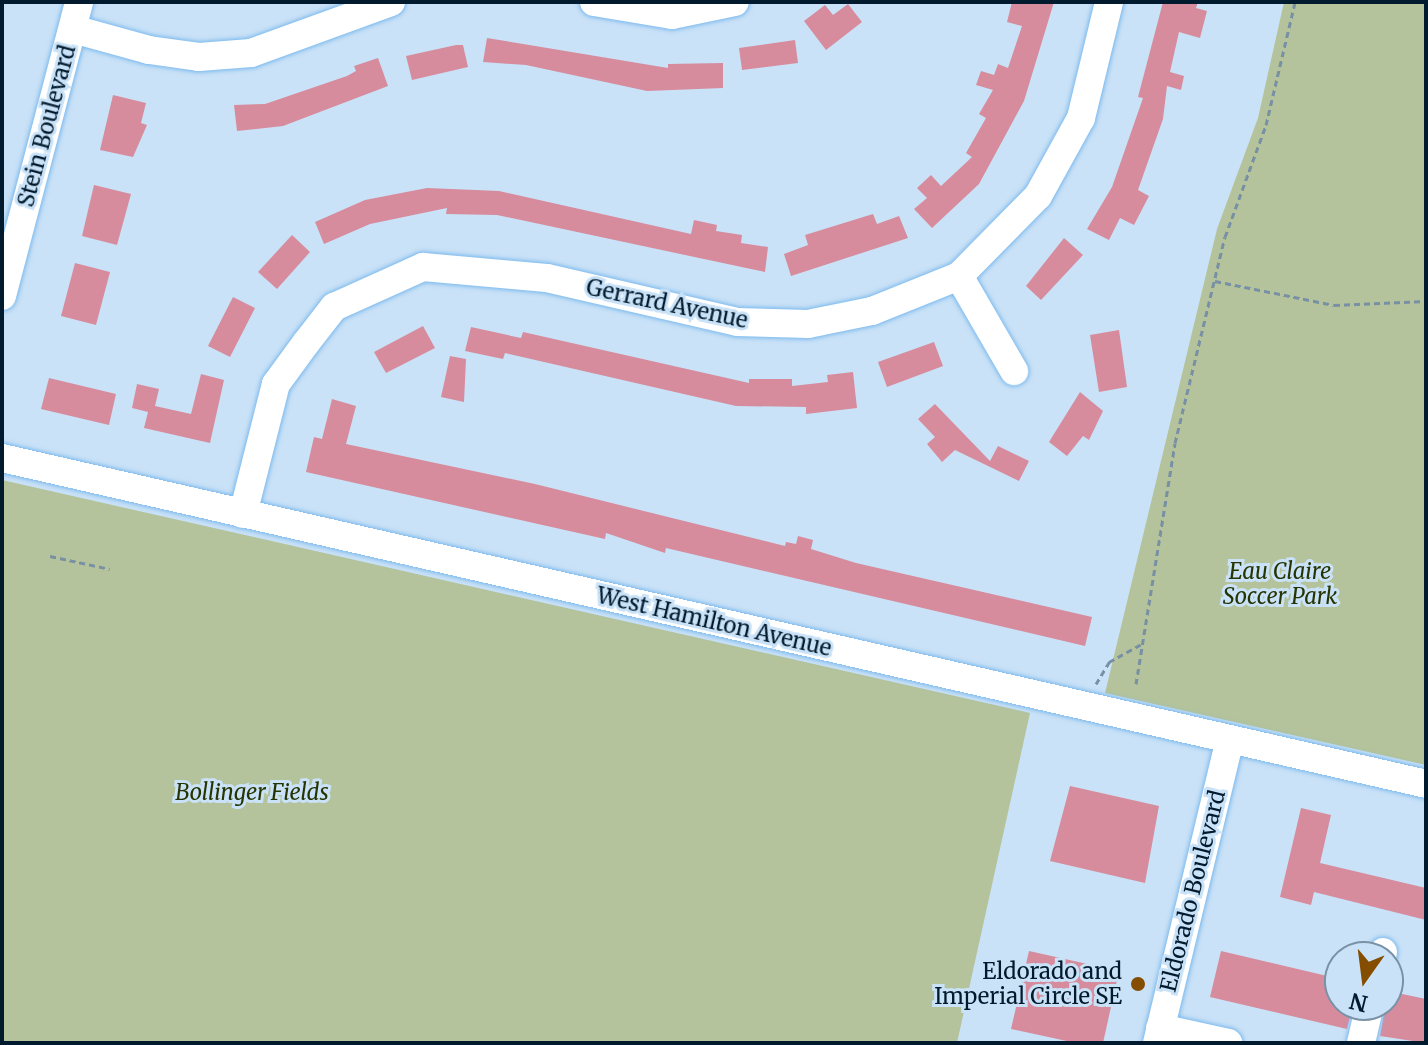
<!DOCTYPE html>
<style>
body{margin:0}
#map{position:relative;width:1428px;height:1045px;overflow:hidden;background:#cae2f7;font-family:Merriweather,serif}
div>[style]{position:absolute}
.green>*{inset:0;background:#b4c39b}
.building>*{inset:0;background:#d68c9d}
.path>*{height:3px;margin-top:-1.5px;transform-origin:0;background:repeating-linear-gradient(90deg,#7890a4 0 6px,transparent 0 10px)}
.roads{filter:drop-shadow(0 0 2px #7dbaed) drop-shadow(0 0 2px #7dbaed)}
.minor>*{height:28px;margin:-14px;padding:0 14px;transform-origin:14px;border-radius:14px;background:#fff}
.dots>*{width:22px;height:22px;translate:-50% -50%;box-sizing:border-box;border:4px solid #cae2f7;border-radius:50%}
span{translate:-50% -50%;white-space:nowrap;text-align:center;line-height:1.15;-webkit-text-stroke:6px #cae2f7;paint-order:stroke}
.street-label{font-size:22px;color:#021a2d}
.park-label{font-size:22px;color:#263402;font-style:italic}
.poi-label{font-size:22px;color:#021a2d}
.right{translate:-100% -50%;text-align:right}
.frame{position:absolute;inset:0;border:4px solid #021a2d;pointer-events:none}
.north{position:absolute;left:1324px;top:941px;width:80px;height:80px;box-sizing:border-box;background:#cae2f7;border:2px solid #7a92a6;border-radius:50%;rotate:194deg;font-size:22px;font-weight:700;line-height:32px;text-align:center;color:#021a2d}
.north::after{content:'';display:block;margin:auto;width:28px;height:36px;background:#854d00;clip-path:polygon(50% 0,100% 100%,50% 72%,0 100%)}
</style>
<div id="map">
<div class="green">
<i style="clip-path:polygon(1284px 2px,1426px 2px,1426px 765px,1105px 693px,1217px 229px,1258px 118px)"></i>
<i style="clip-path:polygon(2px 480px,1030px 713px,957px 1043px,2px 1043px)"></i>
</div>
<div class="building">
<i style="clip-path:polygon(1012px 2px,1054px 2px,1024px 101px,979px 184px,932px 228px,914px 209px,927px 198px,917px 188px,931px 175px,941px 186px,972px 157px,966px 153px,986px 118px,979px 114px,993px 90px,976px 85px,981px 71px,994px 75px,998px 64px,1008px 68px,1022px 26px,1007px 22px)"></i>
<i style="clip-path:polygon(1163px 2px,1198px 2px,1196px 8px,1207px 11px,1200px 38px,1179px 32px,1170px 72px,1184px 76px,1181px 90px,1167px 86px,1163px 119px,1138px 190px,1149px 196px,1134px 225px,1120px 218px,1109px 240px,1087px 229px,1112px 187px,1143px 98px,1138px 97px)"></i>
<i style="clip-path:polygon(848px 4px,862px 22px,826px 50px,804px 21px,825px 5px,833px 15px)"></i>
<i style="clip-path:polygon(487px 38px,668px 68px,668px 64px,723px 63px,723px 88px,647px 91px,526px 65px,483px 62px)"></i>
<i style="clip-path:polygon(795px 40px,798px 63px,742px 70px,739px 48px)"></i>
<i style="clip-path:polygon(456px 45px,463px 45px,468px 67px,412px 80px,406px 56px)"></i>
<i style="clip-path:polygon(378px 58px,388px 86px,283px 126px,237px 131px,234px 105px,265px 104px,347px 76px,356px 71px,354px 66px)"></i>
<i style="clip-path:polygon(113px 95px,146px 103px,141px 123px,147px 125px,133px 157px,100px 150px)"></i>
<i style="clip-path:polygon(94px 185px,131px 194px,117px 245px,82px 236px)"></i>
<i style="clip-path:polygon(427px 188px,499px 191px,691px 234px,694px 220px,717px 225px,716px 231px,742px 235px,741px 243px,768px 247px,765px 272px,497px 215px,446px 214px,447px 208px,370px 224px,324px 244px,315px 222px,365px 200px)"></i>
<i style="clip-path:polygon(873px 214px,877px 224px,899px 216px,908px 238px,791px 276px,784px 254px,808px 245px,805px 235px)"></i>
<i style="clip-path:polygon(292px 235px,310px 252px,277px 289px,258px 272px)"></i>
<i style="clip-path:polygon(1064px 238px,1083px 255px,1041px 300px,1026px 286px)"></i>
<i style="clip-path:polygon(75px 263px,110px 272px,96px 325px,61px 316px)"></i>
<i style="clip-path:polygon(233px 297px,255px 308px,230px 357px,208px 346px)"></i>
<i style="clip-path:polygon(423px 326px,435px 348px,386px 373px,374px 352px)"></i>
<i style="clip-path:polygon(471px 327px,521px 338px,523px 332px,749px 383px,749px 379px,792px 379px,792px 386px,828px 382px,827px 375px,853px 372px,857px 408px,806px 414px,806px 407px,736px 406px,505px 353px,503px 359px,465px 351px)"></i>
<i style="clip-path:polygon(1119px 330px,1127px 387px,1099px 392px,1090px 335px)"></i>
<i style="clip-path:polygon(934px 342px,943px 366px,887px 387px,878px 362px)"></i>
<i style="clip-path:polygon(450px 356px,466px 359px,464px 402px,441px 397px)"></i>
<i style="clip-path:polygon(201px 374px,224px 380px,210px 443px,144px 428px,148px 412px,132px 408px,137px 384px,159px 389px,155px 406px,191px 414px)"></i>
<i style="clip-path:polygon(49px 378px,116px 394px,109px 425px,41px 409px)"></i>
<i style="clip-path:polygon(1080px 392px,1103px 411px,1089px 440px,1083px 436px,1067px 456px,1049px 442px)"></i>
<i style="clip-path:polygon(332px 399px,356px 406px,346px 444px,535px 484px,785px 546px,786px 542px,796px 544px,798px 536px,813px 540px,811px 549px,856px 563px,1092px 617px,1085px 646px,666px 548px,665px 553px,606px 533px,605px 539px,306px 472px,314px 437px,322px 439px)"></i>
<i style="clip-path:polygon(935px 404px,990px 461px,998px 446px,1029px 461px,1019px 481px,955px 450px,942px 462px,927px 444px,935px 437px,918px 419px)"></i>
<i style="clip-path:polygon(1070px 786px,1159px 806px,1145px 883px,1050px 861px)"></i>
<i style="clip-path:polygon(1301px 808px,1331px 815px,1320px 863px,1426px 888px,1426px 920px,1314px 892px,1311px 905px,1280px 897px)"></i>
<i style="clip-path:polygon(1029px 951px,1119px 971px,1103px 1043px,1076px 1043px,1011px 1029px)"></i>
<i style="clip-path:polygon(1221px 951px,1340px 979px,1340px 1005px,1353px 1005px,1347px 1029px,1210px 997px)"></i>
<i style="clip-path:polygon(1388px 991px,1426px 999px,1426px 1043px,1380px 1036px)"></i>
</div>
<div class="path">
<i style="left:1215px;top:281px;width:121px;rotate:11.4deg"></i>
<i style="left:1334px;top:305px;width:92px;rotate:-2.5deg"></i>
<i style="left:50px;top:556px;width:61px;rotate:12.2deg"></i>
<i style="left:1096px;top:684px;width:26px;rotate:-59deg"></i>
<i style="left:1109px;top:662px;width:38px;rotate:-29deg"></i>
<i style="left:1136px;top:684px;width:244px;rotate:-80.8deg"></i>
<i style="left:1175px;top:443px;width:212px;rotate:-76.4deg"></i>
<i style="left:1225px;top:237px;width:119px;rotate:-69.9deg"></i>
<i style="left:1266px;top:125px;width:126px;rotate:-76.7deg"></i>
</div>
<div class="roads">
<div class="minor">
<i style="left:594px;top:2px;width:79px;rotate:9.5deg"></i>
<i style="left:672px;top:15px;width:64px;rotate:-11.7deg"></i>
<i style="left:73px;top:29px;width:79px;rotate:15.4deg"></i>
<i style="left:149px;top:50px;width:50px;rotate:8deg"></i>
<i style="left:199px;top:57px;width:52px;rotate:-4.4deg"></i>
<i style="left:251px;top:53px;width:149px;rotate:-20deg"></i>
<i style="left:959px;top:276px;width:110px;rotate:59.9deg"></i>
<i style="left:2px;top:296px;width:304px;rotate:-75.3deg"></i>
<i style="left:2px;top:458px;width:1461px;rotate:12.89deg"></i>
<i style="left:243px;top:514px;width:134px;rotate:-75.8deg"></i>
<i style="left:276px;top:384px;width:51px;rotate:-53.8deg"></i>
<i style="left:306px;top:343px;width:46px;rotate:-52.1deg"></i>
<i style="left:334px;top:307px;width:98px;rotate:-24.2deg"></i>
<i style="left:423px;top:267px;width:124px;rotate:5.1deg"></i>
<i style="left:547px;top:278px;width:195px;rotate:13deg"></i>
<i style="left:737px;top:322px;width:71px;rotate:1.6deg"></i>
<i style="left:808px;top:324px;width:65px;rotate:-11.5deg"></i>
<i style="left:872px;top:311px;width:94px;rotate:-21.9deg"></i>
<i style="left:959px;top:276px;width:112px;rotate:-45.4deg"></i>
<i style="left:1038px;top:196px;width:89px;rotate:-61.1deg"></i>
<i style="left:1081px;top:118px;width:119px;rotate:-76.4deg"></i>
<i style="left:1382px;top:957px;width:5px;rotate:-79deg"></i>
<i style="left:1160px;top:1028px;width:70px;rotate:12.4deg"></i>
<i style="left:1157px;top:1043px;width:312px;rotate:-76.5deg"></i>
<i style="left:1361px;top:1043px;width:39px;rotate:-77deg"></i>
</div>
</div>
<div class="dots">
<i style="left:1138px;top:984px;background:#854d00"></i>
</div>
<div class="street-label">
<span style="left:47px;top:126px;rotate:-75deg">Stein Boulevard</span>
<span style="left:667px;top:304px;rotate:12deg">Gerrard Avenue</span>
<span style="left:714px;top:622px;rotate:13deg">West Hamilton Avenue</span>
<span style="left:1193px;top:891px;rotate:-76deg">Eldorado Boulevard</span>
</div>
<div class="park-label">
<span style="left:1280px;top:584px">Eau Claire<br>Soccer Park</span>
<span style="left:252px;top:793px">Bollinger Fields</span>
</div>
<div class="poi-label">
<span class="right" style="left:1122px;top:984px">Eldorado and<br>Imperial Circle SE</span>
</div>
<div class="frame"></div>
<div class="north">N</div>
</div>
